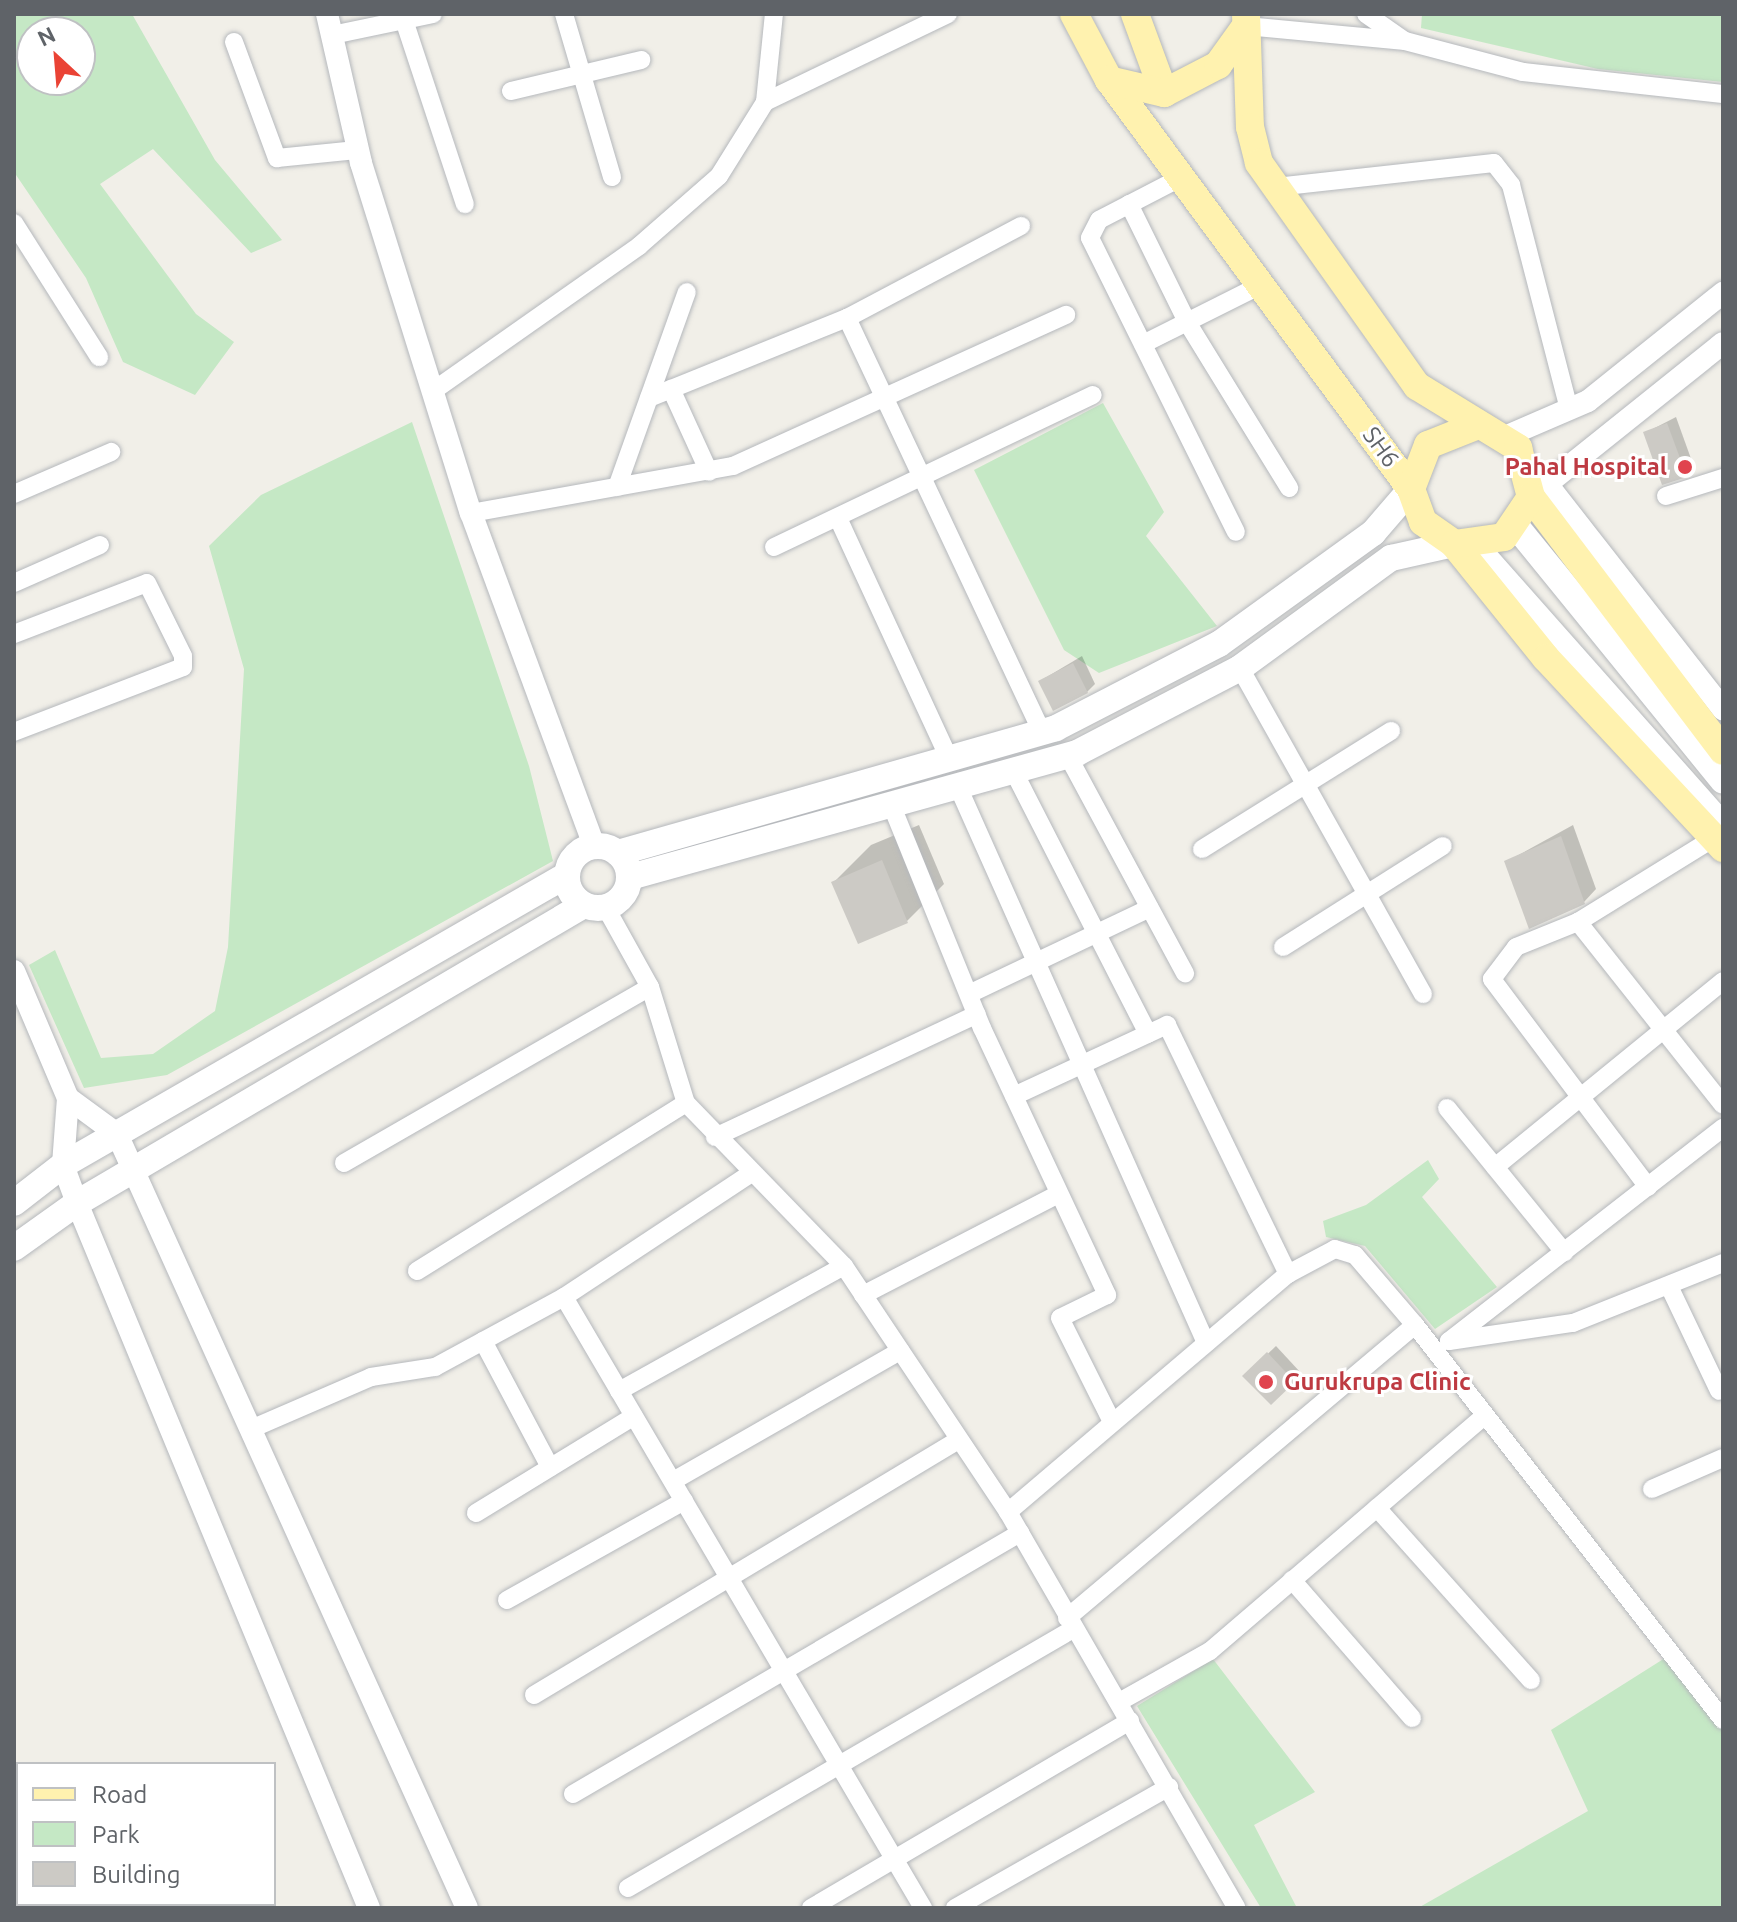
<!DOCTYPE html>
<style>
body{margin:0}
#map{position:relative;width:1737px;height:1922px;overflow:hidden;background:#f1efe8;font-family:Ubuntu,sans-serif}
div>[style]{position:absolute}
.green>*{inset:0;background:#c5e8c5}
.shadow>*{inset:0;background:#0003}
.building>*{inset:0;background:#cccac5}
.roads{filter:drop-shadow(0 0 2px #b5b8bc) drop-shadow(0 0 2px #b5b8bc)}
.minor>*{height:18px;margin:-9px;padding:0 9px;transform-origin:9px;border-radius:9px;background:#fff}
.tertiary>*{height:22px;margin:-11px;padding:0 11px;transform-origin:11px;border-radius:11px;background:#fff}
.secondary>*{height:26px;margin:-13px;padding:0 13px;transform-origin:13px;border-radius:13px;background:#fff}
.secondary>.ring{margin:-13px;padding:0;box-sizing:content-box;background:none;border:26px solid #fff;border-radius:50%}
.primary>*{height:28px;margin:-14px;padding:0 14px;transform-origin:14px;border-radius:14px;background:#fff2af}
.dots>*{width:22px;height:22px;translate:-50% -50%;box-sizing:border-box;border:4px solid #fff;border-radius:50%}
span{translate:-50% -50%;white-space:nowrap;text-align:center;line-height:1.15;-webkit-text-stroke:6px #fff;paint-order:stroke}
.street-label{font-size:24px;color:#5f6368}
.health-label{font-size:24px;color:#be3a42;font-weight:700}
.right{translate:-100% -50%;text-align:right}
.left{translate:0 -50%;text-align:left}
.frame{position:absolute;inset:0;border:16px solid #5f6368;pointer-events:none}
.legend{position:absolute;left:16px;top:1762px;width:260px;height:144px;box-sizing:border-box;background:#fff;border:2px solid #bfc1c3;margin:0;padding:10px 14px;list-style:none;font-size:24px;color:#5f6368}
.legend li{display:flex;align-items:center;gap:16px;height:40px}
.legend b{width:40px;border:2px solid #bfc1c3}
.north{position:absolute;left:16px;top:16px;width:80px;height:80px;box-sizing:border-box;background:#fff;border:2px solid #bfc1c3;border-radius:50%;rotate:334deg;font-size:22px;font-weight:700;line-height:32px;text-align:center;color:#5f6368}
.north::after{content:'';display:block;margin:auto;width:28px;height:36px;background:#ea4335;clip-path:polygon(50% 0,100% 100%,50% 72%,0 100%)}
</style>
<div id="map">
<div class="green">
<i style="clip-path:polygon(evenodd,14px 14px,132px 14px,215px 160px,282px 240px,251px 253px,153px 149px,100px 184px,196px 314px,234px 342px,195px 395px,123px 362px,86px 278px,14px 172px,14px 14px,80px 32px,80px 80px,32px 80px,32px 32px,80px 32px)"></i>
<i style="clip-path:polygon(1422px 14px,1723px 14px,1723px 82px,1598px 69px,1421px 28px)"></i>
<i style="clip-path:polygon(1103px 403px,1164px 512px,1146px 536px,1217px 626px,1099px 673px,1064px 650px,974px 470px)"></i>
<i style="clip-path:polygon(412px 422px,529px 766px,553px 861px,167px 1075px,84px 1088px,29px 965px,55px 950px,101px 1058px,153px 1054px,215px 1011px,228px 947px,244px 669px,209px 546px,261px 495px)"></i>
<i style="clip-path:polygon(1428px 1160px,1439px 1179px,1422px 1197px,1497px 1287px,1435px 1329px,1365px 1246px,1326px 1237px,1323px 1221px,1366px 1205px)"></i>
<i style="clip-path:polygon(1665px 1658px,1723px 1731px,1723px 1908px,1418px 1908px,1588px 1811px,1551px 1730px)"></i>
<i style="clip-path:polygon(1213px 1659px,1315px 1792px,1254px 1825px,1297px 1908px,1261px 1908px,1137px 1706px)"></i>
<i style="clip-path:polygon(18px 1832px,18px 1904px,185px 1908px,14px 1908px)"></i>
</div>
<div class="shadow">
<i style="clip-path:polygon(1676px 417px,1694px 467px,1686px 475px,1645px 433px)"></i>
<i style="clip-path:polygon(1082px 656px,1095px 684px,1087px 692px,1040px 681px)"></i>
<i style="clip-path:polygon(919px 825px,944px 884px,907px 921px,859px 942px,834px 882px,871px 845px)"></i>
<i style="clip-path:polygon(1573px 825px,1596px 889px,1584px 902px,1506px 862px)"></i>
<i style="clip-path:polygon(1276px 1346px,1301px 1373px,1271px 1403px,1245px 1376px)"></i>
</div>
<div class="building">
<i style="clip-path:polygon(1667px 423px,1687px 477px,1662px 485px,1643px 432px)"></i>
<i style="clip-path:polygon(1073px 663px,1088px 693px,1053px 711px,1038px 681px)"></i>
<i style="clip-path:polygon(1561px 836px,1585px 904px,1529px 929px,1504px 861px)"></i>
<i style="clip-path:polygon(882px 860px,908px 923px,858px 944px,831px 882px)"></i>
<i style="clip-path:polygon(1267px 1352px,1295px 1382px,1271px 1405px,1242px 1376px)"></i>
</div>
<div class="roads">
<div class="minor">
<i style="left:564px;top:14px;width:170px;rotate:73.6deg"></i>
<i style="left:1366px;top:14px;width:44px;rotate:34.8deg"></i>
<i style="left:404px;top:20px;width:194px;rotate:71.7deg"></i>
<i style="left:1246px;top:26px;width:160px;rotate:5.4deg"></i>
<i style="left:1405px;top:41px;width:122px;rotate:14.7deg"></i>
<i style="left:1523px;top:72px;width:201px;rotate:6.3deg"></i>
<i style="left:332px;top:35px;width:103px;rotate:-11.7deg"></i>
<i style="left:234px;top:42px;width:124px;rotate:69.7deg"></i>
<i style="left:277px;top:158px;width:80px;rotate:-5.7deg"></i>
<i style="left:511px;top:91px;width:134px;rotate:-13.4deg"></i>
<i style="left:765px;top:102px;width:203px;rotate:-25.7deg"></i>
<i style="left:1182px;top:177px;width:93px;rotate:152.6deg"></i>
<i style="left:1099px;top:220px;width:20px;rotate:117deg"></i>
<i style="left:1090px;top:238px;width:328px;rotate:63.6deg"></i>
<i style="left:1276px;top:187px;width:219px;rotate:-6.3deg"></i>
<i style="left:1494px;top:163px;width:28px;rotate:52deg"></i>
<i style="left:1511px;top:185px;width:232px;rotate:75.5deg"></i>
<i style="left:1129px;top:204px;width:131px;rotate:63.8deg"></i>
<i style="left:1187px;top:322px;width:195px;rotate:58.4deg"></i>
<i style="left:14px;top:223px;width:159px;rotate:57.6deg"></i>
<i style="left:847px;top:318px;width:458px;rotate:64.8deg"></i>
<i style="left:1143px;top:344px;width:132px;rotate:-26.6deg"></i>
<i style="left:671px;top:389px;width:91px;rotate:65.4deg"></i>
<i style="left:433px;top:391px;width:252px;rotate:-35.1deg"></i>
<i style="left:639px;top:246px;width:106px;rotate:-41.2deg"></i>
<i style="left:719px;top:176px;width:87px;rotate:-58.1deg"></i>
<i style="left:765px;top:102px;width:88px;rotate:-84.2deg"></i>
<i style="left:649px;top:398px;width:214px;rotate:-22deg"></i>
<i style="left:847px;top:318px;width:197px;rotate:-27.9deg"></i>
<i style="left:617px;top:487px;width:207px;rotate:-70.3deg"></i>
<i style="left:14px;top:494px;width:106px;rotate:-23.4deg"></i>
<i style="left:1666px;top:496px;width:60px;rotate:-17.5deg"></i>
<i style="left:471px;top:513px;width:266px;rotate:-10.2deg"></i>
<i style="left:733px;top:466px;width:366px;rotate:-24.4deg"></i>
<i style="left:838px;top:518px;width:264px;rotate:65.2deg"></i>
<i style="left:774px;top:547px;width:353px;rotate:-25.5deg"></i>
<i style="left:14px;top:583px;width:94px;rotate:-23.8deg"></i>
<i style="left:14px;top:634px;width:142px;rotate:-21deg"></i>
<i style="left:147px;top:583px;width:81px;rotate:63.7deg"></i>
<i style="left:183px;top:656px;width:11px;rotate:90deg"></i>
<i style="left:183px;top:667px;width:181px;rotate:159deg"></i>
<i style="left:1240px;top:668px;width:374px;rotate:60.7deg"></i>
<i style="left:1068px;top:756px;width:247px;rotate:61.7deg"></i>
<i style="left:1014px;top:772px;width:294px;rotate:62.9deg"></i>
<i style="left:959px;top:789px;width:607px;rotate:65.97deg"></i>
<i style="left:893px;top:809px;width:236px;rotate:67.9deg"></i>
<i style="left:982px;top:1028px;width:295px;rotate:64.9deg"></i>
<i style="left:1107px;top:1295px;width:52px;rotate:153.9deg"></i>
<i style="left:1060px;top:1318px;width:116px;rotate:63.4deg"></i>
<i style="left:1202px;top:849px;width:223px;rotate:-32deg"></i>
<i style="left:606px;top:908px;width:90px;rotate:60.9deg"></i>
<i style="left:650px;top:987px;width:121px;rotate:72.8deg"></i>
<i style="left:686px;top:1103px;width:227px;rotate:45.9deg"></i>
<i style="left:844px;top:1266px;width:296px;rotate:56.3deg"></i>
<i style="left:1008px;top:1512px;width:457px;rotate:60deg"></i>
<i style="left:1578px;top:922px;width:233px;rotate:51.6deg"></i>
<i style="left:1283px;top:947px;width:189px;rotate:-32.3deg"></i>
<i style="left:969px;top:994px;width:200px;rotate:-25.4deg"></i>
<i style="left:1014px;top:1096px;width:169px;rotate:-24.9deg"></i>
<i style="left:1167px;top:1025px;width:277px;rotate:64.1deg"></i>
<i style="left:1447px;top:1108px;width:186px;rotate:50.9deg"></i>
<i style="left:715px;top:1137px;width:289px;rotate:-25.1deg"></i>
<i style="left:344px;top:1163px;width:353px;rotate:-29.9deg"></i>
<i style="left:1495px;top:1167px;width:294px;rotate:-39.2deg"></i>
<i style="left:1648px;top:1187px;width:260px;rotate:-126.9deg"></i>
<i style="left:1492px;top:979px;width:40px;rotate:-53deg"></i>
<i style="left:1516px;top:947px;width:67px;rotate:-22deg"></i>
<i style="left:1578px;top:922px;width:160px;rotate:-31.7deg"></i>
<i style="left:417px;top:1271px;width:317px;rotate:-32deg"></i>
<i style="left:1669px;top:1286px;width:116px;rotate:64.5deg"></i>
<i style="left:863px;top:1295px;width:220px;rotate:-27.3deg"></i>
<i style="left:564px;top:1297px;width:709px;rotate:59.56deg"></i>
<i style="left:483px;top:1341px;width:143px;rotate:62deg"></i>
<i style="left:1449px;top:1341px;width:347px;rotate:-37.9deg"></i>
<i style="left:1449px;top:1341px;width:125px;rotate:-8.3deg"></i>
<i style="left:1573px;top:1323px;width:162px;rotate:-21.8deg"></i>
<i style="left:619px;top:1391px;width:257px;rotate:-29.1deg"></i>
<i style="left:251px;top:1429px;width:131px;rotate:-23.4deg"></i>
<i style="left:371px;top:1377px;width:65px;rotate:-8.9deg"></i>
<i style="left:435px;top:1367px;width:147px;rotate:-28.5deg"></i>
<i style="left:564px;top:1297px;width:224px;rotate:-33.5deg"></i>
<i style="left:673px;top:1481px;width:262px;rotate:-29.8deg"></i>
<i style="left:1652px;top:1489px;width:77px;rotate:-23.6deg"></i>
<i style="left:1377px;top:1508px;width:231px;rotate:48.2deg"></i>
<i style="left:1008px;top:1512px;width:367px;rotate:-40.4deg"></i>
<i style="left:1288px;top:1274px;width:53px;rotate:-28deg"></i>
<i style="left:1335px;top:1249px;width:21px;rotate:17deg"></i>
<i style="left:1355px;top:1255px;width:92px;rotate:49.4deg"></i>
<i style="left:1415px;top:1325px;width:501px;rotate:52.05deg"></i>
<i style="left:476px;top:1513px;width:185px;rotate:-31.5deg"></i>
<i style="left:1292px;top:1580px;width:183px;rotate:49deg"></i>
<i style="left:507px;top:1600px;width:203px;rotate:-29.2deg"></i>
<i style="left:1067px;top:1618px;width:455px;rotate:-40.1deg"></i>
<i style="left:534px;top:1695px;width:496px;rotate:-31deg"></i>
<i style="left:1119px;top:1702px;width:104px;rotate:-29.3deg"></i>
<i style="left:1210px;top:1651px;width:360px;rotate:-40.6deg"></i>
<i style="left:573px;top:1794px;width:518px;rotate:-30.28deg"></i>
<i style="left:628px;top:1888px;width:515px;rotate:-30.2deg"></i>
<i style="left:811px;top:1908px;width:370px;rotate:-30.4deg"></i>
<i style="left:955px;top:1908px;width:246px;rotate:-29.5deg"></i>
</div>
<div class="tertiary">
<i style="left:327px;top:14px;width:153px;rotate:77.1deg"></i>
<i style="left:361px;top:163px;width:367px;rotate:72.6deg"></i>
<i style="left:471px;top:513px;width:355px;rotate:69.7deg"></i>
<i style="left:1507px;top:436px;width:88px;rotate:-23.4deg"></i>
<i style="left:1588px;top:401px;width:173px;rotate:-38.7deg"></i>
<i style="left:1547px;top:484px;width:286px;rotate:52deg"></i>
<i style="left:1537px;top:492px;width:238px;rotate:-38.7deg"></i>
<i style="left:14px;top:971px;width:138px;rotate:67deg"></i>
<i style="left:68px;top:1098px;width:67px;rotate:94.3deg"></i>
<i style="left:63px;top:1165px;width:40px;rotate:69.8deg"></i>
<i style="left:77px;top:1203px;width:763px;rotate:67.5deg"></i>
<i style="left:68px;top:1098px;width:61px;rotate:36.3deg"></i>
<i style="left:117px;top:1134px;width:849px;rotate:65.67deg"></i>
</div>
<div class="secondary">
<i style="left:1516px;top:526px;width:328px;rotate:50.9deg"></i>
<i style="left:1475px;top:546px;width:374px;rotate:48.5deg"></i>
<i class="ring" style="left:567px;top:846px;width:36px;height:36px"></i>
<i style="left:618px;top:853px;width:455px;rotate:-15.9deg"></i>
<i style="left:1056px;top:728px;width:183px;rotate:-27.3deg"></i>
<i style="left:1219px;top:644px;width:190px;rotate:-35.8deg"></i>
<i style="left:1373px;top:533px;width:58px;rotate:-49.2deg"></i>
<i style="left:630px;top:877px;width:464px;rotate:-15.5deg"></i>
<i style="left:1077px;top:753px;width:184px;rotate:-27.5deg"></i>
<i style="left:1240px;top:668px;width:187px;rotate:-36.1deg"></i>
<i style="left:1391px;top:558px;width:65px;rotate:-12.5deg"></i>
<i style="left:14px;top:1203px;width:62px;rotate:-37.8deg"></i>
<i style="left:63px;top:1165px;width:581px;rotate:-29.92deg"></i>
<i style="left:14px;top:1248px;width:77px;rotate:-35.5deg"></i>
<i style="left:77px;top:1203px;width:588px;rotate:-30.45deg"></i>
</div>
<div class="primary">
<i style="left:1074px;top:14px;width:75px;rotate:62.1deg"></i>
<i style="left:1109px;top:80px;width:508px;rotate:53.56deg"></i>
<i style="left:1411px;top:489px;width:35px;rotate:70deg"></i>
<i style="left:1423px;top:522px;width:38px;rotate:35deg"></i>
<i style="left:1454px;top:544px;width:146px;rotate:51.1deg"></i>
<i style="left:1546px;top:658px;width:260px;rotate:47deg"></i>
<i style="left:1135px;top:14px;width:84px;rotate:69.8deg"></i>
<i style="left:1246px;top:14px;width:113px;rotate:88deg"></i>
<i style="left:1250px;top:127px;width:37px;rotate:76deg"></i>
<i style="left:1259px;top:163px;width:273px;rotate:54.7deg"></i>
<i style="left:1417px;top:386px;width:119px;rotate:31.5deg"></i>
<i style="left:1518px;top:448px;width:51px;rotate:75.1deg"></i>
<i style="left:1531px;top:497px;width:318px;rotate:52.9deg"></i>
<i style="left:1109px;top:80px;width:57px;rotate:13.3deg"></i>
<i style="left:1164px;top:93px;width:61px;rotate:-27.4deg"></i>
<i style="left:1218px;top:65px;width:48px;rotate:-54.3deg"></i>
<i style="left:1411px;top:489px;width:47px;rotate:-68.9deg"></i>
<i style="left:1428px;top:445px;width:52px;rotate:-21.6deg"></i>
<i style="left:1454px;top:544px;width:50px;rotate:-8deg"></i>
<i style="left:1504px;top:537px;width:48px;rotate:-56deg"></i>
</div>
</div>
<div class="dots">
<i style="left:1685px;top:467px;background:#e0444e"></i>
<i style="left:1266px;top:1382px;background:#e0444e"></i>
</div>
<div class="street-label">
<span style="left:1381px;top:447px;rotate:54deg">SH6</span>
</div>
<div class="health-label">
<span class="right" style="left:1667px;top:467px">Pahal Hospital</span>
<span class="left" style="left:1284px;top:1382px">Gurukrupa Clinic</span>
</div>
<div class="frame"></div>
<ul class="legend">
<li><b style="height:10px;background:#fff2af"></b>Road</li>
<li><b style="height:22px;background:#c5e8c5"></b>Park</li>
<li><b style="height:22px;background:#cccac5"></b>Building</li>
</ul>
<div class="north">N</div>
</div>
